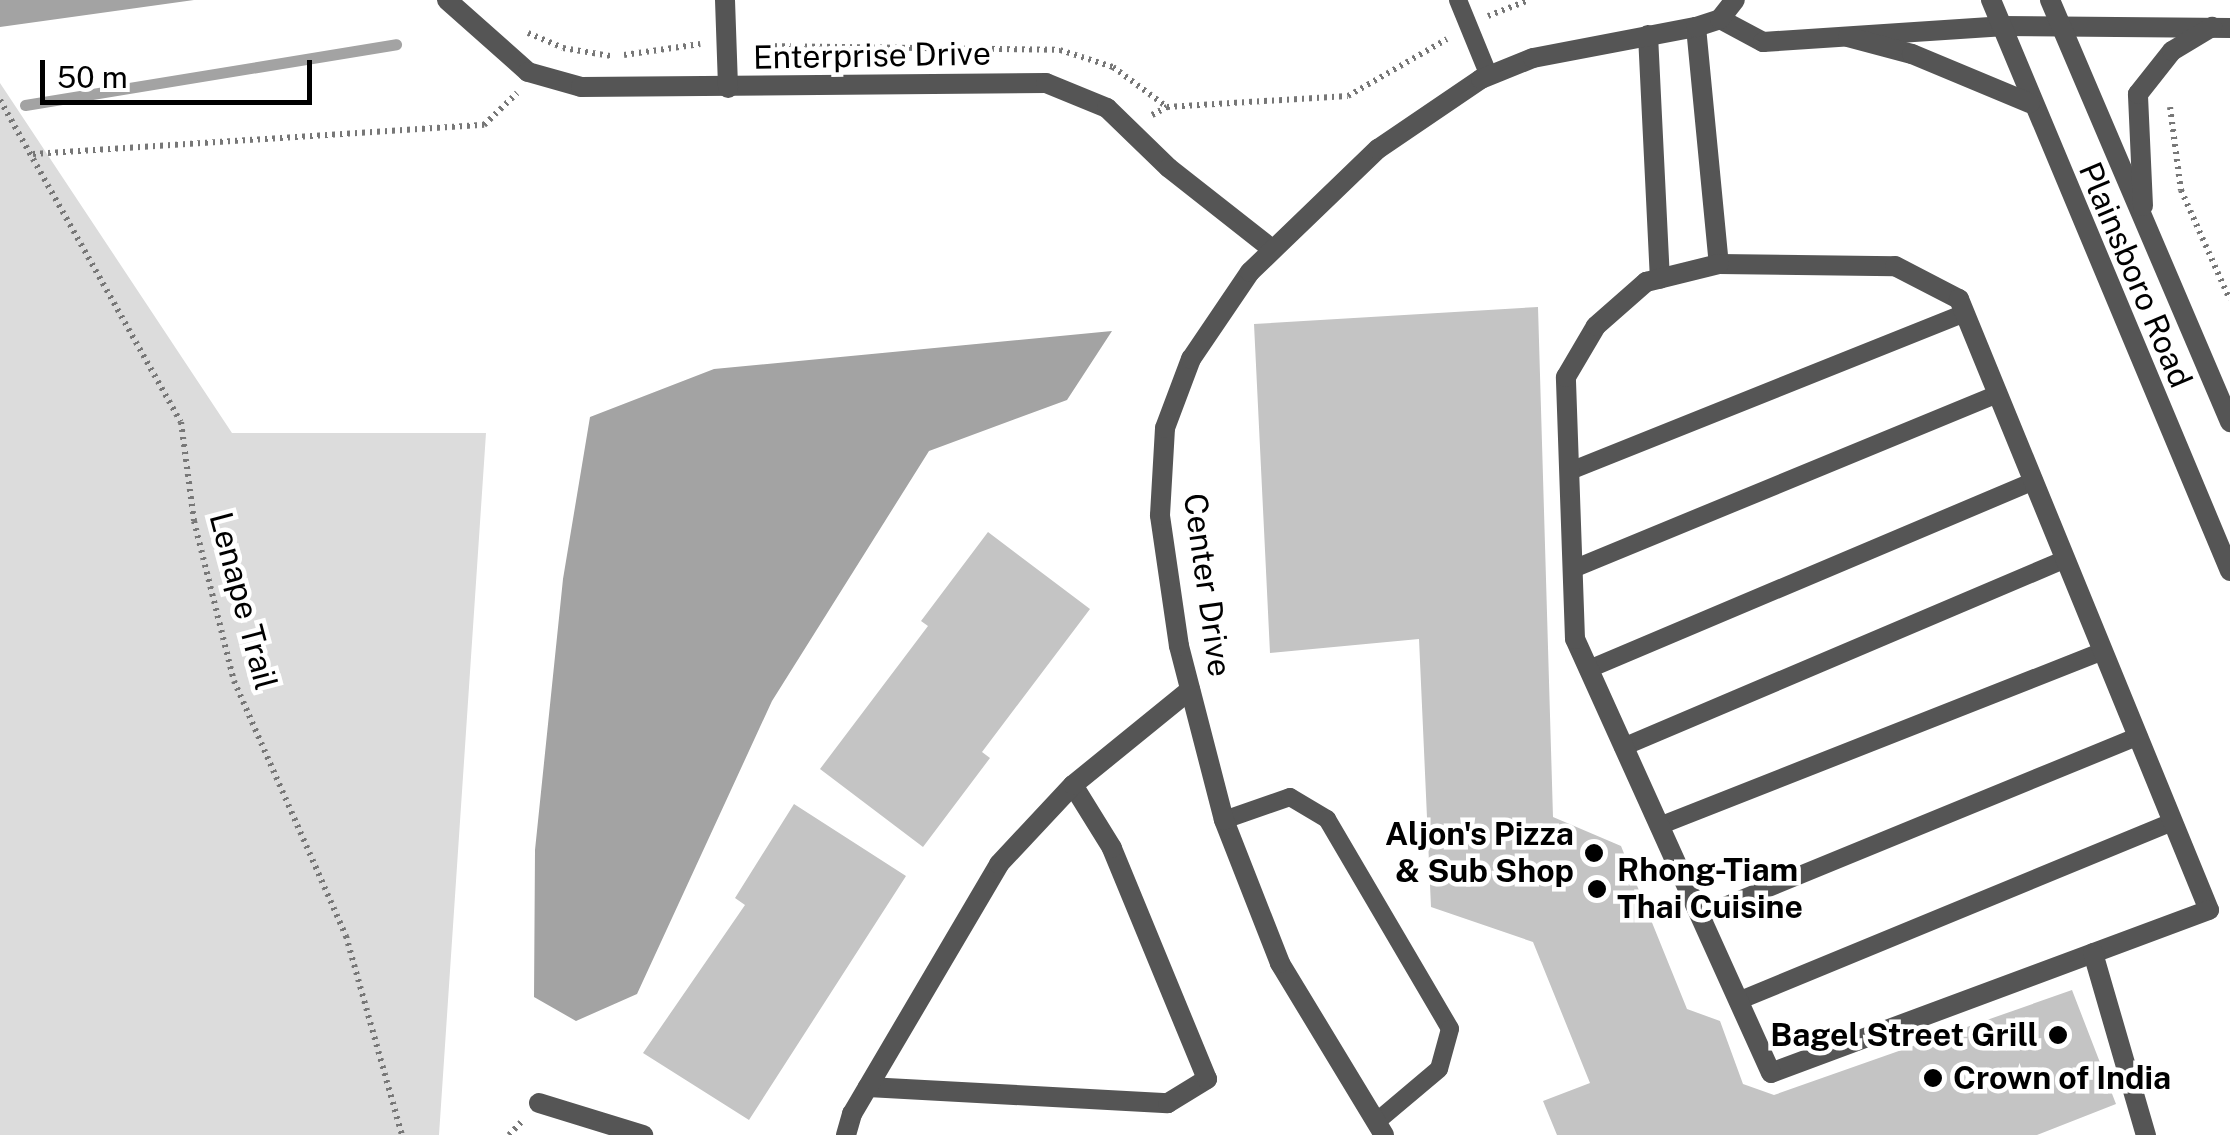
<!DOCTYPE html>
<style>
body{margin:0}
#map{position:relative;width:2230px;height:1135px;overflow:hidden;background:#fff;font-family:"Public Sans",sans-serif}
div>[style]{position:absolute}
.green>*{inset:0;background:#dcdcdc}
.water>*{inset:0;background:#a3a3a3}
.stream>*{height:11px;margin:-5.5px;padding:0 5.5px;transform-origin:5.5px;border-radius:5.5px;background:#a3a3a3}
.building>*{inset:0;background:#c4c4c4}
.path>*{height:6px;margin-top:-3px;transform-origin:0;background:repeating-linear-gradient(90deg,#777 0 2.5px,transparent 0 7.5px)}
.service>*{height:18px;margin:-9px;padding:0 9px;transform-origin:9px;border-radius:9px;background:#555}
.minor>*{height:20px;margin:-10px;padding:0 10px;transform-origin:10px;border-radius:10px;background:#555}
.tertiary>*{height:20px;margin:-10px;padding:0 10px;transform-origin:10px;border-radius:10px;background:#555}
.dots>*{width:28px;height:28px;translate:-50% -50%;box-sizing:border-box;border:5px solid #fff;border-radius:50%}
span{translate:-50% -50%;white-space:nowrap;text-align:center;line-height:1.15;-webkit-text-stroke:9px #fff;paint-order:stroke}
.street-label{font-size:32px;color:#000}
.poi-label{font-size:32px;color:#000;font-weight:700}
.right{translate:-100% -50%;text-align:right}
.left{translate:0 -50%;text-align:left}
.scale{position:absolute;left:40px;top:60px;width:272px;height:45px;box-sizing:border-box;border:5px solid #000;border-top:0;padding-left:12px;font-size:30px;line-height:35px;white-space:nowrap;color:#000;-webkit-text-stroke:8px #fff;paint-order:stroke}
</style>
<div id="map">
<div class="green">
<i style="clip-path:polygon(0 83px,232px 433px,486px 433px,439px 1135px,0 1135px)"></i>
</div>
<div class="water">
<i style="clip-path:polygon(0 0,194px 0,0 27px)"></i>
<i style="clip-path:polygon(1112px 331px,1067px 400px,929px 451px,772px 701px,637px 994px,576px 1021px,534px 997px,535px 850px,563px 579px,590px 417px,714px 369px)"></i>
</div>
<div class="stream">
<i style="left:25px;top:105px;width:376px;rotate:-9.3deg"></i>
</div>
<div class="building">
<i style="clip-path:polygon(1538px 307px,1553px 817px,1621px 846px,1687px 1009px,1720px 1021px,1743px 1084px,1774px 1095px,2072px 990px,2116px 1104px,2037px 1135px,1557px 1135px,1543px 1101px,1590px 1083px,1533px 942px,1431px 907px,1419px 639px,1270px 653px,1254px 324px)"></i>
<i style="clip-path:polygon(988px 532px,1090px 609px,982px 752px,990px 758px,923px 847px,820px 769px,928px 626px,921px 621px)"></i>
<i style="clip-path:polygon(794px 804px,906px 876px,749px 1120px,643px 1053px,745px 905px,735px 898px)"></i>
</div>
<div class="path">
<i style="left:1488px;top:16px;width:44px;rotate:-21.3deg"></i>
<i style="left:528px;top:33px;width:38px;rotate:23deg"></i>
<i style="left:563px;top:48px;width:49px;rotate:9.5deg"></i>
<i style="left:752px;top:46px;width:308px;rotate:0.7deg"></i>
<i style="left:1060px;top:50px;width:56px;rotate:17.8deg"></i>
<i style="left:1113px;top:67px;width:67px;rotate:36.5deg"></i>
<i style="left:624px;top:55px;width:77px;rotate:-8.2deg"></i>
<i style="left:0;top:100px;width:369px;rotate:60.7deg"></i>
<i style="left:181px;top:422px;width:100px;rotate:82.5deg"></i>
<i style="left:194px;top:521px;width:165px;rotate:76deg"></i>
<i style="left:234px;top:681px;width:279px;rotate:66.3deg"></i>
<i style="left:346px;top:936px;width:207px;rotate:74.3deg"></i>
<i style="left:2170px;top:107px;width:84px;rotate:82.5deg"></i>
<i style="left:2181px;top:190px;width:120px;rotate:66deg"></i>
<i style="left:1152px;top:115px;width:17px;rotate:-28deg"></i>
<i style="left:1167px;top:107px;width:181px;rotate:-3.5deg"></i>
<i style="left:1348px;top:96px;width:114px;rotate:-29.9deg"></i>
<i style="left:33px;top:154px;width:452px;rotate:-3.7deg"></i>
<i style="left:484px;top:125px;width:46px;rotate:-44.1deg"></i>
<i style="left:509px;top:1135px;width:18px;rotate:-47deg"></i>
</div>
<div class="service">
<i style="left:1458px;top:0;width:82px;rotate:67.8deg"></i>
<i style="left:1570px;top:471px;width:425px;rotate:-21.8deg"></i>
<i style="left:1573px;top:569px;width:460px;rotate:-22.4deg"></i>
<i style="left:1589px;top:669px;width:483px;rotate:-22.9deg"></i>
<i style="left:1623px;top:747px;width:481px;rotate:-23deg"></i>
<i style="left:1224px;top:820px;width:70px;rotate:-19.2deg"></i>
<i style="left:1290px;top:797px;width:43px;rotate:30.7deg"></i>
<i style="left:1327px;top:819px;width:243px;rotate:59.6deg"></i>
<i style="left:1450px;top:1029px;width:41px;rotate:105.4deg"></i>
<i style="left:1439px;top:1069px;width:82px;rotate:139.9deg"></i>
<i style="left:1659px;top:826px;width:477px;rotate:-21.5deg"></i>
<i style="left:1700px;top:916px;width:474px;rotate:-22.3deg"></i>
<i style="left:1738px;top:1001px;width:470px;rotate:-22.4deg"></i>
</div>
<div class="minor">
<i style="left:447px;top:0;width:108px;rotate:41.6deg"></i>
<i style="left:528px;top:72px;width:55px;rotate:15.8deg"></i>
<i style="left:581px;top:87px;width:465px;rotate:-0.5deg"></i>
<i style="left:1046px;top:83px;width:66px;rotate:22.3deg"></i>
<i style="left:1107px;top:108px;width:86px;rotate:44.1deg"></i>
<i style="left:1169px;top:168px;width:131px;rotate:38.2deg"></i>
<i style="left:725px;top:0;width:88px;rotate:88deg"></i>
<i style="left:1720px;top:19px;width:49px;rotate:28.1deg"></i>
<i style="left:1763px;top:42px;width:239px;rotate:-3.8deg"></i>
<i style="left:2001px;top:26px;width:229px;rotate:0.5deg"></i>
<i style="left:1696px;top:27px;width:238px;rotate:84.5deg"></i>
<i style="left:1648px;top:35px;width:244px;rotate:87.2deg"></i>
<i style="left:1719px;top:264px;width:176px;rotate:0.7deg"></i>
<i style="left:1895px;top:266px;width:72px;rotate:27.3deg"></i>
<i style="left:1959px;top:299px;width:660px;rotate:67.75deg"></i>
<i style="left:2209px;top:910px;width:467px;rotate:159.6deg"></i>
<i style="left:1771px;top:1073px;width:476px;rotate:-114.3deg"></i>
<i style="left:1575px;top:639px;width:262px;rotate:-92deg"></i>
<i style="left:1566px;top:377px;width:59px;rotate:-59.5deg"></i>
<i style="left:1596px;top:326px;width:67px;rotate:-41.3deg"></i>
<i style="left:1646px;top:282px;width:75px;rotate:-13.9deg"></i>
<i style="left:2093px;top:953px;width:190px;rotate:73.8deg"></i>
<i style="left:868px;top:1087px;width:300px;rotate:3.1deg"></i>
<i style="left:1168px;top:1103px;width:46px;rotate:-31.6deg"></i>
<i style="left:1207px;top:1079px;width:250px;rotate:-112.4deg"></i>
<i style="left:1112px;top:848px;width:74px;rotate:-121.8deg"></i>
<i style="left:539px;top:1103px;width:109px;rotate:17.1deg"></i>
<i style="left:846px;top:1135px;width:22px;rotate:-74deg"></i>
<i style="left:852px;top:1114px;width:290px;rotate:-59.5deg"></i>
<i style="left:999px;top:864px;width:108px;rotate:-46.9deg"></i>
<i style="left:1073px;top:785px;width:151px;rotate:-39.1deg"></i>
<i style="left:1384px;top:1135px;width:201px;rotate:-121.2deg"></i>
<i style="left:1280px;top:963px;width:154px;rotate:-111.4deg"></i>
<i style="left:1224px;top:820px;width:180px;rotate:-104.5deg"></i>
<i style="left:1179px;top:646px;width:132px;rotate:-98.3deg"></i>
<i style="left:1160px;top:515px;width:87px;rotate:-86.7deg"></i>
<i style="left:1165px;top:428px;width:74px;rotate:-69.4deg"></i>
<i style="left:1191px;top:359px;width:105px;rotate:-55.9deg"></i>
<i style="left:1250px;top:272px;width:178px;rotate:-43.9deg"></i>
<i style="left:1378px;top:149px;width:125px;rotate:-34.2deg"></i>
<i style="left:1481px;top:79px;width:56px;rotate:-22deg"></i>
<i style="left:1533px;top:58px;width:166px;rotate:-10.8deg"></i>
<i style="left:1696px;top:27px;width:25px;rotate:-18deg"></i>
<i style="left:1720px;top:19px;width:24px;rotate:-52deg"></i>
</div>
<div class="tertiary">
<i style="left:1991px;top:0;width:619px;rotate:67.29deg"></i>
<i style="left:2050px;top:0;width:459px;rotate:66.9deg"></i>
<i style="left:1848px;top:37px;width:66px;rotate:14.9deg"></i>
<i style="left:1912px;top:54px;width:128px;rotate:22.6deg"></i>
<i style="left:2143px;top:206px;width:112px;rotate:-92.6deg"></i>
<i style="left:2138px;top:94px;width:55px;rotate:-51.7deg"></i>
<i style="left:2172px;top:51px;width:47px;rotate:-31deg"></i>
</div>
<div class="dots">
<i style="left:1594px;top:853px;background:#000"></i>
<i style="left:1597px;top:889px;background:#000"></i>
<i style="left:2058px;top:1035px;background:#000"></i>
<i style="left:1933px;top:1078px;background:#000"></i>
</div>
<div class="street-label">
<span style="left:872px;top:56px;rotate:-1deg">Enterprise Drive</span>
<span style="left:2135px;top:275px;rotate:67deg">Plainsboro Road</span>
<span style="left:1207px;top:585px;rotate:82deg">Center Drive</span>
<span style="left:243px;top:601px;rotate:75deg">Lenape Trail</span>
</div>
<div class="poi-label">
<span class="right" style="left:1574px;top:853px">Aljon's Pizza<br>&amp; Sub Shop</span>
<span class="left" style="left:1617px;top:889px">Rhong-Tiam<br>Thai Cuisine</span>
<span class="right" style="left:2038px;top:1035px">Bagel Street Grill</span>
<span class="left" style="left:1953px;top:1078px">Crown of India</span>
</div>
<div class="scale">50 m</div>
</div>
